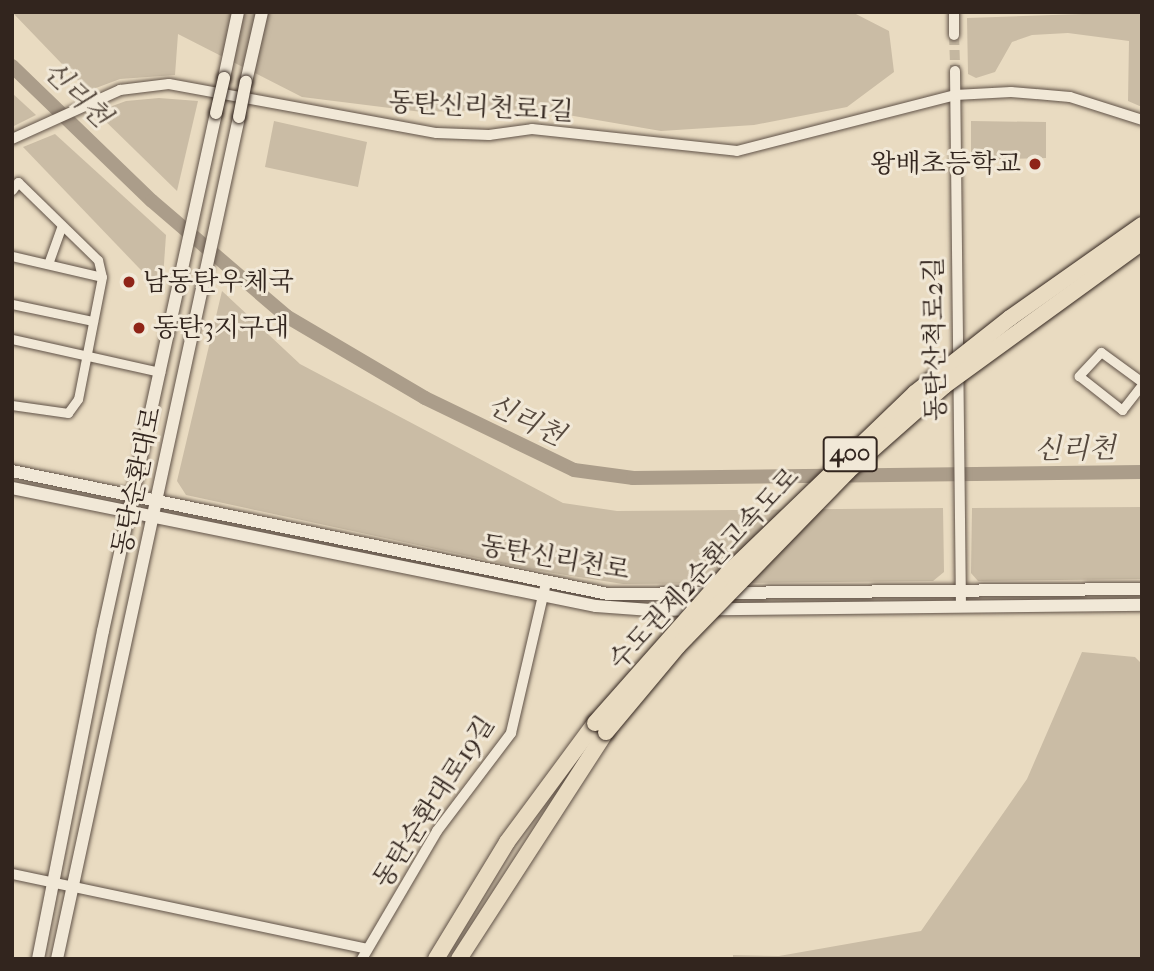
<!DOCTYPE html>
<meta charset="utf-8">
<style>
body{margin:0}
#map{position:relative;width:1154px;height:971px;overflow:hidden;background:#e9dbc1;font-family:"IM FELL French Canon","Noto Serif KR",serif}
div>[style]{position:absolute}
.green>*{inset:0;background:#cabca5}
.river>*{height:14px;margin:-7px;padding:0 7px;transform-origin:7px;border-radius:7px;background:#ab9d8a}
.tertiary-tunnel>*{height:10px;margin-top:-5px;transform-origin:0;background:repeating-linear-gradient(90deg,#c4b7a0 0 10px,transparent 0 15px)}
.roads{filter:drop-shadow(0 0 2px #605247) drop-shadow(0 0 2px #605247)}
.minor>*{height:9px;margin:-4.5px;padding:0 4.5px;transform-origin:4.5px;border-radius:4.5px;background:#f1e8d7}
.tertiary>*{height:10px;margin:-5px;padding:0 5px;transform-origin:5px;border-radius:5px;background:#f1e8d7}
.secondary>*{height:12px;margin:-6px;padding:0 6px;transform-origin:6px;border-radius:6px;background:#f1e8d7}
.motorway>*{height:16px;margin:-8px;padding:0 8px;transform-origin:8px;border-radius:8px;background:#e9dbc1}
.bridges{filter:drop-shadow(0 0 2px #32251e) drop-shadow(0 0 2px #32251e)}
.secondary-bridge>*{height:12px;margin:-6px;padding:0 6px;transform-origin:6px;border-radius:6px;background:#f1e8d7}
.motorway-bridge>*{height:16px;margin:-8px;padding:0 8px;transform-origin:8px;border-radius:8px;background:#e9dbc1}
.dots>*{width:19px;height:19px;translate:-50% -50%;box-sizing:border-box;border:4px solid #f1e8d7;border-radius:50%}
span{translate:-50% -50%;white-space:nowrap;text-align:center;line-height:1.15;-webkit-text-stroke:6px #f1e8d7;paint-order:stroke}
.shield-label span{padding:2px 5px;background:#f1e8d7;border:2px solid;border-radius:5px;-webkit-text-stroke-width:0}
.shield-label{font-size:24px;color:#32251e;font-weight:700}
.street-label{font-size:26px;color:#32251e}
.poi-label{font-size:26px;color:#32251e}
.right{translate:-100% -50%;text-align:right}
.left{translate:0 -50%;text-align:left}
.water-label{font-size:28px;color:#56493e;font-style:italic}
.frame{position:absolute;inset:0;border:14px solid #32251e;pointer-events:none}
</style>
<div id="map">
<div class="green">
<i style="clip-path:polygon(12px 12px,852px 12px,889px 31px,894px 72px,847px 107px,754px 125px,661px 131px,533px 109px,422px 112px,302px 97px,178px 34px,175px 75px,120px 79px,88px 91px)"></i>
<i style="clip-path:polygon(1142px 12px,1142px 107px,1128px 101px,1129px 41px,1068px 33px,1032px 35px,1012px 42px,995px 72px,976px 78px,968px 74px,967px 18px)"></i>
<i style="clip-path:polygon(12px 93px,36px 115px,12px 127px)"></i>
<i style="clip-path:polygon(159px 98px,198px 101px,177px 191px,96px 112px,126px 101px)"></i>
<i style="clip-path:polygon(274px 121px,367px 142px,358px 187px,265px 167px)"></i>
<i style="clip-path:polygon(971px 121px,1046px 122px,1046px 158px,971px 160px)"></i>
<i style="clip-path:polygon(55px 134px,166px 235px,162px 292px,23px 147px)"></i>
<i style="clip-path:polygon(222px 291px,300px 364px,563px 503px,617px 511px,943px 508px,944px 572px,933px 581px,623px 584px,528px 569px,186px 495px,177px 481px)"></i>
<i style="clip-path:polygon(1142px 507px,1142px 579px,978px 581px,971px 573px,972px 508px)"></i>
<i style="clip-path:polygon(1082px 652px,1135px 657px,1142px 664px,1142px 959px,733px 959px,733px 955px,779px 956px,921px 931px,1027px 779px)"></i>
</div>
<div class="river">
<i style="left:12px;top:66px;width:194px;rotate:44deg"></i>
<i style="left:152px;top:201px;width:177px;rotate:40.6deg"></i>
<i style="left:286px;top:316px;width:161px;rotate:30.5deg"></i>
<i style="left:425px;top:398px;width:165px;rotate:25.8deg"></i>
<i style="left:574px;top:470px;width:60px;rotate:7.7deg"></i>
<i style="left:633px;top:478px;width:509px;rotate:-0.68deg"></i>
</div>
<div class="tertiary-tunnel">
<i style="left:954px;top:35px;width:36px;rotate:88deg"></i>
</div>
<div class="roads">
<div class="minor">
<i style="left:12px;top:190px;width:10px;rotate:-53deg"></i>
<i style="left:18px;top:182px;width:112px;rotate:44.3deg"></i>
<i style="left:98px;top:260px;width:17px;rotate:77deg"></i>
<i style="left:102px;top:277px;width:124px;rotate:101.1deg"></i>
<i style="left:78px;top:399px;width:17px;rotate:126deg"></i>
<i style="left:68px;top:413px;width:57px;rotate:-171.9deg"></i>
<i style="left:12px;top:256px;width:92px;rotate:13.1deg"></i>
<i style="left:48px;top:264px;width:41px;rotate:-70.3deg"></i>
<i style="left:12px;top:304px;width:83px;rotate:11.9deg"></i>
<i style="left:12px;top:339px;width:152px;rotate:12.6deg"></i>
<i style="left:1142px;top:382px;width:51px;rotate:-143.8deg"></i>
<i style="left:1101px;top:352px;width:33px;rotate:133deg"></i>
<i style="left:1079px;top:376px;width:55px;rotate:38.3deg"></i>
<i style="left:1122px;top:410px;width:33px;rotate:-52deg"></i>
</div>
<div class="tertiary">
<i style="left:954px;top:12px;width:23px;rotate:90deg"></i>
<i style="left:955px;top:71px;width:536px;rotate:89.36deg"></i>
<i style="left:12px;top:139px;width:119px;rotate:-24.4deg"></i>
<i style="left:120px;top:90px;width:49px;rotate:-7deg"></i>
<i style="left:169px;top:84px;width:272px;rotate:10.4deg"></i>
<i style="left:437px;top:133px;width:52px;rotate:2.2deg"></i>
<i style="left:489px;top:135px;width:43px;rotate:-7.9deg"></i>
<i style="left:532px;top:129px;width:206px;rotate:6.1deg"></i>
<i style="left:737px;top:151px;width:225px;rotate:-14.4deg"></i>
<i style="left:955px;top:95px;width:56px;rotate:-3.1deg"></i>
<i style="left:1011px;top:92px;width:59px;rotate:4.8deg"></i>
<i style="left:1070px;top:97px;width:76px;rotate:17.7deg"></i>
<i style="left:12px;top:874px;width:363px;rotate:11.9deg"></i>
<i style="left:362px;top:959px;width:148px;rotate:-59.6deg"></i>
<i style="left:437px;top:831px;width:123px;rotate:-52.9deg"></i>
<i style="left:511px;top:733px;width:155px;rotate:-76.9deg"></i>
</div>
<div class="secondary">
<i style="left:224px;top:78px;width:67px;rotate:-78deg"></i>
<i style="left:246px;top:82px;width:72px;rotate:-77.1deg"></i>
<i style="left:12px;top:471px;width:609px;rotate:11.66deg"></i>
<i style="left:608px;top:594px;width:534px;rotate:-0.54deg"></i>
<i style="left:12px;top:488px;width:596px;rotate:11.42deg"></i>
<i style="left:596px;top:606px;width:55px;rotate:4.2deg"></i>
<i style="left:651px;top:610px;width:491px;rotate:-0.6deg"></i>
<i style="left:38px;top:959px;width:334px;rotate:-78.8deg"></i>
<i style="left:103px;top:631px;width:530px;rotate:-77.69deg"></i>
<i style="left:57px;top:959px;width:861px;rotate:-77.8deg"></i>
</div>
<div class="motorway">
<i style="left:436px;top:959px;width:137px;rotate:-58.7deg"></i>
<i style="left:507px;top:842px;width:148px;rotate:-53.5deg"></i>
<i style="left:459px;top:959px;width:270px;rotate:-57.1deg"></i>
</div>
</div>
<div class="bridges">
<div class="secondary-bridge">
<i style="left:216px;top:113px;width:36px;rotate:-77deg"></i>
<i style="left:239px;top:117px;width:36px;rotate:-79deg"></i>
</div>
<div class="motorway-bridge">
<i style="left:595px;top:723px;width:199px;rotate:-48.5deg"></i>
<i style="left:727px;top:574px;width:261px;rotate:-43.9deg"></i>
<i style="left:915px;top:393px;width:121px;rotate:-38.3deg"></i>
<i style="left:1010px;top:318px;width:161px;rotate:-35.2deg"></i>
<i style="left:606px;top:732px;width:112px;rotate:-50.1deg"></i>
<i style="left:678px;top:646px;width:244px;rotate:-45.8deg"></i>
<i style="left:848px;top:471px;width:128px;rotate:-41.5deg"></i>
<i style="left:944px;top:386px;width:245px;rotate:-36deg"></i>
</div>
</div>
<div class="dots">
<i style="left:1035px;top:164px;background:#8f2418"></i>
<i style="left:129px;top:282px;background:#8f2418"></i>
<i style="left:139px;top:328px;background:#8f2418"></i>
</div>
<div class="shield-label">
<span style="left:850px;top:454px">400</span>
</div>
<div class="street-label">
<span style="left:481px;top:107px;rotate:3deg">동탄신리천로1길</span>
<span style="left:935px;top:339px;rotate:-91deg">동탄산척로2길</span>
<span style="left:137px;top:481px;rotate:-78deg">동탄순환대로</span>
<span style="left:555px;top:558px;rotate:10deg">동탄신리천로</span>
<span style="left:704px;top:569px;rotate:-47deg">수도권제2순환고속도로</span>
<span style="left:434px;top:802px;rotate:-57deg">동탄순환대로19길</span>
</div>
<div class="poi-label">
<span class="right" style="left:1021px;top:164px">왕배초등학교</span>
<span class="left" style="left:143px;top:282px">남동탄우체국</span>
<span class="left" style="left:153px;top:328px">동탄3지구대</span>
</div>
<div class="water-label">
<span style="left:77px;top:94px;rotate:44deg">신리천</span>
<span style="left:526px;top:420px;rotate:26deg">신리천</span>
<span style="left:1075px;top:449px;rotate:-1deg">신리천</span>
</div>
<div class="frame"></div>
</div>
